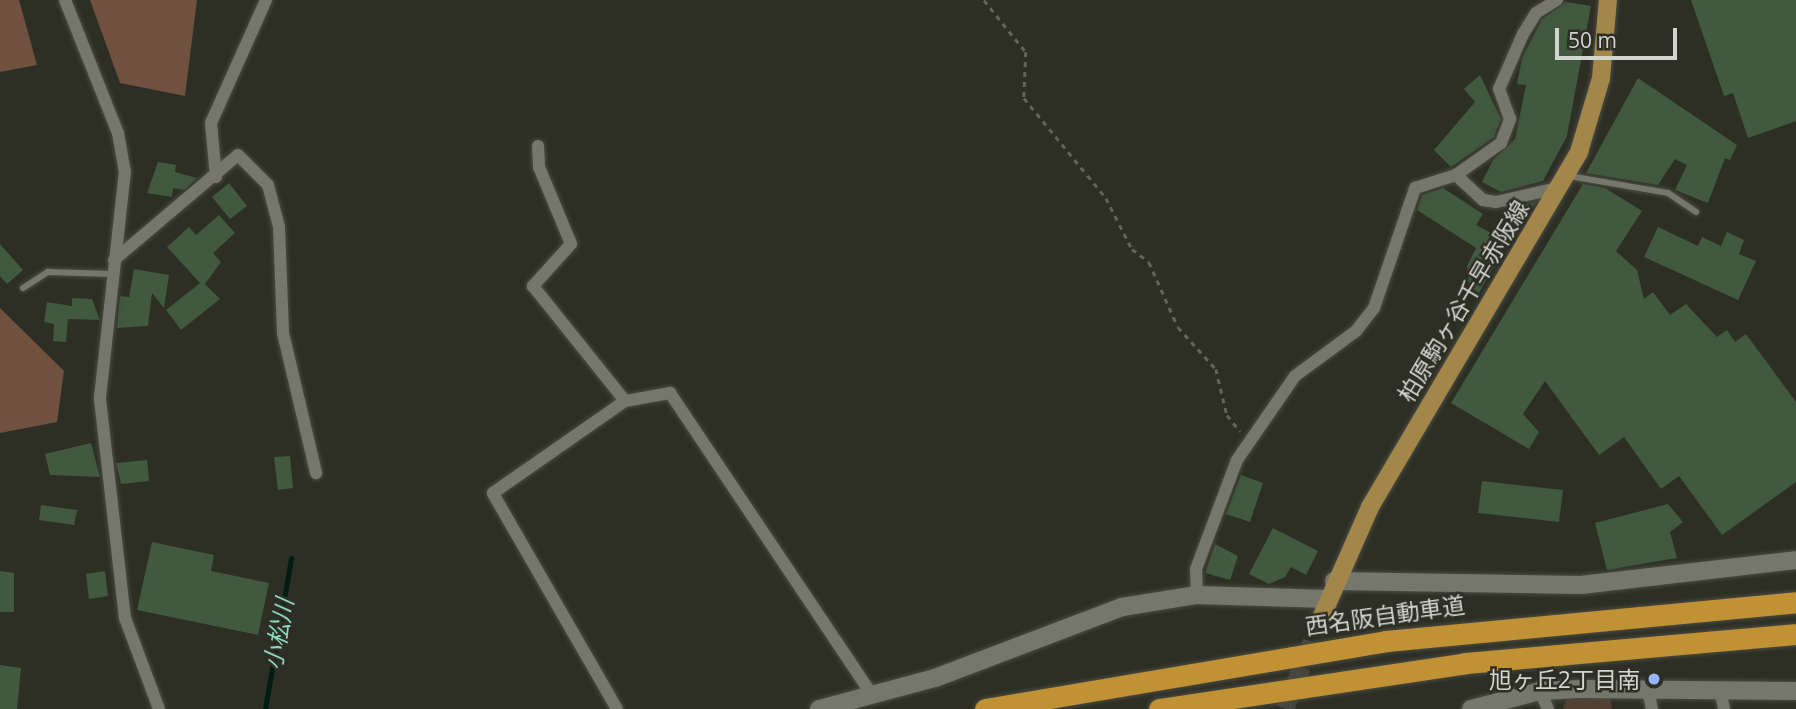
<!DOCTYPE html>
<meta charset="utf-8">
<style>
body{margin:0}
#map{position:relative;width:1796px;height:709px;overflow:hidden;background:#2d2e24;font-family:"Open Sans","Noto Sans JP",sans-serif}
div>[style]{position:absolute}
.green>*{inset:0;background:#533f34}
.forest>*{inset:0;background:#70503f}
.stream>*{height:5px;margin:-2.5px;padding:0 2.5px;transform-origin:2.5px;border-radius:2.5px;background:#001c14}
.building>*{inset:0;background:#41593f}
.primary-tunnel>*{height:18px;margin-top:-9px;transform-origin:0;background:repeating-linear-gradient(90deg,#46473e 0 18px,transparent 0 27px)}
.path>*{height:2.5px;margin-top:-1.25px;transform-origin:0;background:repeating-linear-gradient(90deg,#62635b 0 5px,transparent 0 10px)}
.roads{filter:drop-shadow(0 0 2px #4a4b43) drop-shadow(0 0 2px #4a4b43)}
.lane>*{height:6px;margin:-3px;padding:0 3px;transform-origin:3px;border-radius:3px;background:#75776b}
.street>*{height:12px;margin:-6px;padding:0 6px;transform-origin:6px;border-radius:6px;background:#75776b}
.secondary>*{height:18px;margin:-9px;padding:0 9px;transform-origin:9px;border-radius:9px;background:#75776b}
.primary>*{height:18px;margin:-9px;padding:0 9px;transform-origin:9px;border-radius:9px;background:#a3874a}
.highway>*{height:21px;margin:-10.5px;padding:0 10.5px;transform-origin:10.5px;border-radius:10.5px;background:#c19234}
.dots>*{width:19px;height:19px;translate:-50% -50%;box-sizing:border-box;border:4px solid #2d2e24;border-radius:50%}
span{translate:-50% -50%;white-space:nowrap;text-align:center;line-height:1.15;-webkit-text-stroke:5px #2d2e24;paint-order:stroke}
.street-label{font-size:23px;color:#d3d4ce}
.poi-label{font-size:23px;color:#d3d4ce}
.right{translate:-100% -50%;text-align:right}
.water-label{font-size:24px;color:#8bd5be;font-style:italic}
.scale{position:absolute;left:1555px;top:28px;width:122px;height:32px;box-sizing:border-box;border:4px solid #d3d4ce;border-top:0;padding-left:9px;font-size:21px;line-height:24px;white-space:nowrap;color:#d3d4ce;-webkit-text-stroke:5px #2d2e24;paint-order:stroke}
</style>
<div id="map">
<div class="green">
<i style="clip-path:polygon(1610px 697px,1612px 709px,1563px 709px,1566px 700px)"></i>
</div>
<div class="forest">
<i style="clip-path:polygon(0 0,19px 0,37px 65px,0 72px)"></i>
<i style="clip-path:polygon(90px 0,197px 0,185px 96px,120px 83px)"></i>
<i style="clip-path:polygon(0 308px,64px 371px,57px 422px,0 433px)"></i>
</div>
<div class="stream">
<i style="left:265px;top:709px;width:153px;rotate:-80.2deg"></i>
</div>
<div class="building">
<i style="clip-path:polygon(1691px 0,1796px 0,1796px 121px,1748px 138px,1733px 93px,1724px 96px)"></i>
<i style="clip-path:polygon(1566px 2px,1591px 6px,1567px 136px,1543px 181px,1501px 192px,1482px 182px,1493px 160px,1515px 139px,1526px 85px,1517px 84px,1522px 58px,1542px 19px)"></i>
<i style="clip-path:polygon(1480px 75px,1501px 119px,1494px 137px,1451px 167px,1434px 150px,1475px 102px,1464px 89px)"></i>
<i style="clip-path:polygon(1638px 78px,1737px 145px,1730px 160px,1725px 158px,1708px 203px,1675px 190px,1687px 165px,1675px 159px,1658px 185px,1586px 173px)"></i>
<i style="clip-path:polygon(158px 162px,176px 165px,175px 172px,197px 178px,184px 190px,173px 188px,172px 197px,147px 193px)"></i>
<i style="clip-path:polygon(229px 183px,247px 206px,230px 219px,212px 197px)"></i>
<i style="clip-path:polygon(1583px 184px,1605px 188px,1642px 211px,1616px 251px,1637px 270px,1644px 299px,1653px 292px,1670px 315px,1686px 304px,1717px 337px,1727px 330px,1735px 342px,1746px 334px,1796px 402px,1796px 482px,1722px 535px,1679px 476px,1661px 489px,1624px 437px,1599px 455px,1545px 381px,1523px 414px,1539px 432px,1529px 449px,1451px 403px)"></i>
<i style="clip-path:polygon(1443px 188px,1483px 214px,1476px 225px,1507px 242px,1479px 293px,1469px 287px,1467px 266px,1476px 248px,1417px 210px,1422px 195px)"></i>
<i style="clip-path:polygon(1536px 202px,1523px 218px,1510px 209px,1511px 208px)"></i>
<i style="clip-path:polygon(219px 215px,235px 233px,213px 253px,221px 262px,205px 284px,220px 299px,181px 330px,166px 310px,200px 283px,167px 247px,189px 227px,196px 235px)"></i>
<i style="clip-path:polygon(1658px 227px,1698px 246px,1702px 237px,1721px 246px,1727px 232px,1744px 240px,1739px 254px,1756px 261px,1738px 300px,1644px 257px)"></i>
<i style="clip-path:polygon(0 244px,23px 270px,7px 284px,0 276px)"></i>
<i style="clip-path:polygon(134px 269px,169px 275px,164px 308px,152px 293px,148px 326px,117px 328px,120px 296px,129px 297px)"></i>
<i style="clip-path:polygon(72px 298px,92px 299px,100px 320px,68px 319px,66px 342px,53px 341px,54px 324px,44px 322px,47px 302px,72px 306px)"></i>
<i style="clip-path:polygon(91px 443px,100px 477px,50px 475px,45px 454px)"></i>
<i style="clip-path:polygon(290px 456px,293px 488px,278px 490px,274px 457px)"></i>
<i style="clip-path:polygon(147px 460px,149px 481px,121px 484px,116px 463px)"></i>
<i style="clip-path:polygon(1241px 475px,1263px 483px,1250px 522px,1226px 514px)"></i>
<i style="clip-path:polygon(1482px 481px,1563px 490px,1559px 522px,1478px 513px)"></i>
<i style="clip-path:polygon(1668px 504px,1683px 522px,1670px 532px,1677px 558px,1607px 570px,1595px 523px)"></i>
<i style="clip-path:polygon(41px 505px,77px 510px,74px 525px,39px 520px)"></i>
<i style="clip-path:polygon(1273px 528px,1318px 551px,1306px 575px,1291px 567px,1285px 577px,1269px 584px,1249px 574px)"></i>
<i style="clip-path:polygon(152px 542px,214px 555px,211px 571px,269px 583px,258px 635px,137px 610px)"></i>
<i style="clip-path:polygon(1215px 544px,1238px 556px,1230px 580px,1205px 573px)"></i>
<i style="clip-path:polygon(0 571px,14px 573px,14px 612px,0 612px)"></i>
<i style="clip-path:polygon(105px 571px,108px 596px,89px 599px,86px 574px)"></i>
<i style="clip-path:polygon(0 665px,21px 668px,17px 709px,0 709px)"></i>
</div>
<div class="primary-tunnel">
<i style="left:1285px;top:709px;width:100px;rotate:-68.3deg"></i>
</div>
<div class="path">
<i style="left:984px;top:0;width:67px;rotate:51.1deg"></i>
<i style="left:1026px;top:52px;width:46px;rotate:92.5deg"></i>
<i style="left:1024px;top:98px;width:129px;rotate:50.6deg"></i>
<i style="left:1106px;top:198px;width:57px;rotate:63deg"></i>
<i style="left:1132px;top:249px;width:21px;rotate:37deg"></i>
<i style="left:1149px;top:262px;width:71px;rotate:66deg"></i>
<i style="left:1178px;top:327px;width:57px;rotate:47.9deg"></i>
<i style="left:1216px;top:369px;width:47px;rotate:76.6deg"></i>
<i style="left:1227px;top:415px;width:21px;rotate:51deg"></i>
</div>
<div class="roads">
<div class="lane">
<i style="left:1569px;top:176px;width:100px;rotate:9.7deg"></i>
<i style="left:1668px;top:193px;width:34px;rotate:34deg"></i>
<i style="left:23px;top:288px;width:30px;rotate:-33deg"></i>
<i style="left:48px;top:272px;width:64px;rotate:1.8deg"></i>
</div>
<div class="street">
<i style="left:65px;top:0;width:143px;rotate:68.3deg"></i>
<i style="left:118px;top:133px;width:39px;rotate:80deg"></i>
<i style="left:125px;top:171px;width:229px;rotate:96.3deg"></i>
<i style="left:100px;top:399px;width:220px;rotate:83.5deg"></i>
<i style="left:125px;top:618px;width:97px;rotate:69.5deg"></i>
<i style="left:538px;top:146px;width:21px;rotate:87deg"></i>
<i style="left:539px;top:167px;width:83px;rotate:67.4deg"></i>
<i style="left:571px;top:244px;width:57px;rotate:132.1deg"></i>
<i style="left:533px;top:286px;width:147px;rotate:51.3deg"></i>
<i style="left:1456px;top:175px;width:37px;rotate:43deg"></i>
<i style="left:1483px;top:200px;width:13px;rotate:9deg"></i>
<i style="left:1496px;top:202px;width:64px;rotate:-12.7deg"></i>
<i style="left:216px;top:177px;width:54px;rotate:-95.3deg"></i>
<i style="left:211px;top:123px;width:135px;rotate:-65.9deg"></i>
<i style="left:114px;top:260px;width:162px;rotate:-40.3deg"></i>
<i style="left:238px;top:155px;width:42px;rotate:45deg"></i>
<i style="left:268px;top:185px;width:43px;rotate:75.3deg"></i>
<i style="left:279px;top:227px;width:106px;rotate:87.8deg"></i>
<i style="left:283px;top:333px;width:144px;rotate:76.7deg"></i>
<i style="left:1197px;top:595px;width:26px;rotate:-92deg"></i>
<i style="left:1196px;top:569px;width:116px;rotate:-69.4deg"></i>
<i style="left:1237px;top:460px;width:102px;rotate:-55.4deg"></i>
<i style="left:1295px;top:376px;width:76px;rotate:-36.4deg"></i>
<i style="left:1356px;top:331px;width:29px;rotate:-52deg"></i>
<i style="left:1374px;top:308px;width:127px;rotate:-71.1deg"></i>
<i style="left:1415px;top:188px;width:43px;rotate:-17.6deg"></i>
<i style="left:1456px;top:175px;width:55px;rotate:-35.4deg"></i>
<i style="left:1501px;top:143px;width:26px;rotate:-69deg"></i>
<i style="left:1510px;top:119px;width:32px;rotate:-110deg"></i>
<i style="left:1499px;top:89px;width:60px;rotate:-66.4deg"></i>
<i style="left:1523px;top:34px;width:25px;rotate:-58deg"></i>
<i style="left:1536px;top:13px;width:25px;rotate:-32deg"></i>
<i style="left:1648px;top:689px;width:20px;rotate:79deg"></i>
<i style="left:1720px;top:690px;width:19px;rotate:78deg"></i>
<i style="left:1540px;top:691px;width:20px;rotate:66deg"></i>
<i style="left:617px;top:709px;width:249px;rotate:-119.9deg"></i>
<i style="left:493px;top:493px;width:161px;rotate:-34.9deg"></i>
<i style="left:625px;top:401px;width:46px;rotate:-10.1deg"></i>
<i style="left:670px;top:393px;width:365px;rotate:56.2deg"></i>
</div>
<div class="secondary">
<i style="left:1334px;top:581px;width:247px;rotate:0.9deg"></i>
<i style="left:1581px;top:585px;width:216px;rotate:-6.6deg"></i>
<i style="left:819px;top:709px;width:120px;rotate:-15deg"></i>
<i style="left:935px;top:678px;width:200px;rotate:-20.8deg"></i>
<i style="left:1122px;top:607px;width:76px;rotate:-9.1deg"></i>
<i style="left:1197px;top:595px;width:131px;rotate:1.7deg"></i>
<i style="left:1471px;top:709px;width:71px;rotate:-14.6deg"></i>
<i style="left:1540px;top:691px;width:40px;rotate:-2.9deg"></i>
<i style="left:1580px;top:689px;width:216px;rotate:0.5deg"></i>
</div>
<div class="primary">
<i style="left:1322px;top:616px;width:119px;rotate:-66.2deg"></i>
<i style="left:1370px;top:507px;width:412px;rotate:-59.5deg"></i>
<i style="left:1579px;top:152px;width:77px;rotate:-73.4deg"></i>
<i style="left:1601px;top:78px;width:78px;rotate:-84.9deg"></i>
</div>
<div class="highway">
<i style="left:985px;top:709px;width:407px;rotate:-9.6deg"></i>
<i style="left:1386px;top:641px;width:412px;rotate:-5.4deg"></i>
<i style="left:1159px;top:709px;width:309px;rotate:-8.5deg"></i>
<i style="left:1465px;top:663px;width:332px;rotate:-5deg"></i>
</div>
</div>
<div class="dots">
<i style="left:1654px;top:679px;background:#95b6fd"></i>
</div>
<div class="street-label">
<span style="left:1463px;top:301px;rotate:-59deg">柏原駒ヶ谷千早赤阪線</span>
<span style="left:1385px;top:615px;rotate:-8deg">西名阪自動車道</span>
</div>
<div class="poi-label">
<span class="right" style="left:1640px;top:679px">旭ヶ丘2丁目南</span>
</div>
<div class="water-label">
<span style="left:278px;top:634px;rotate:-80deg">小松川</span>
</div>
<div class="scale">50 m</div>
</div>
